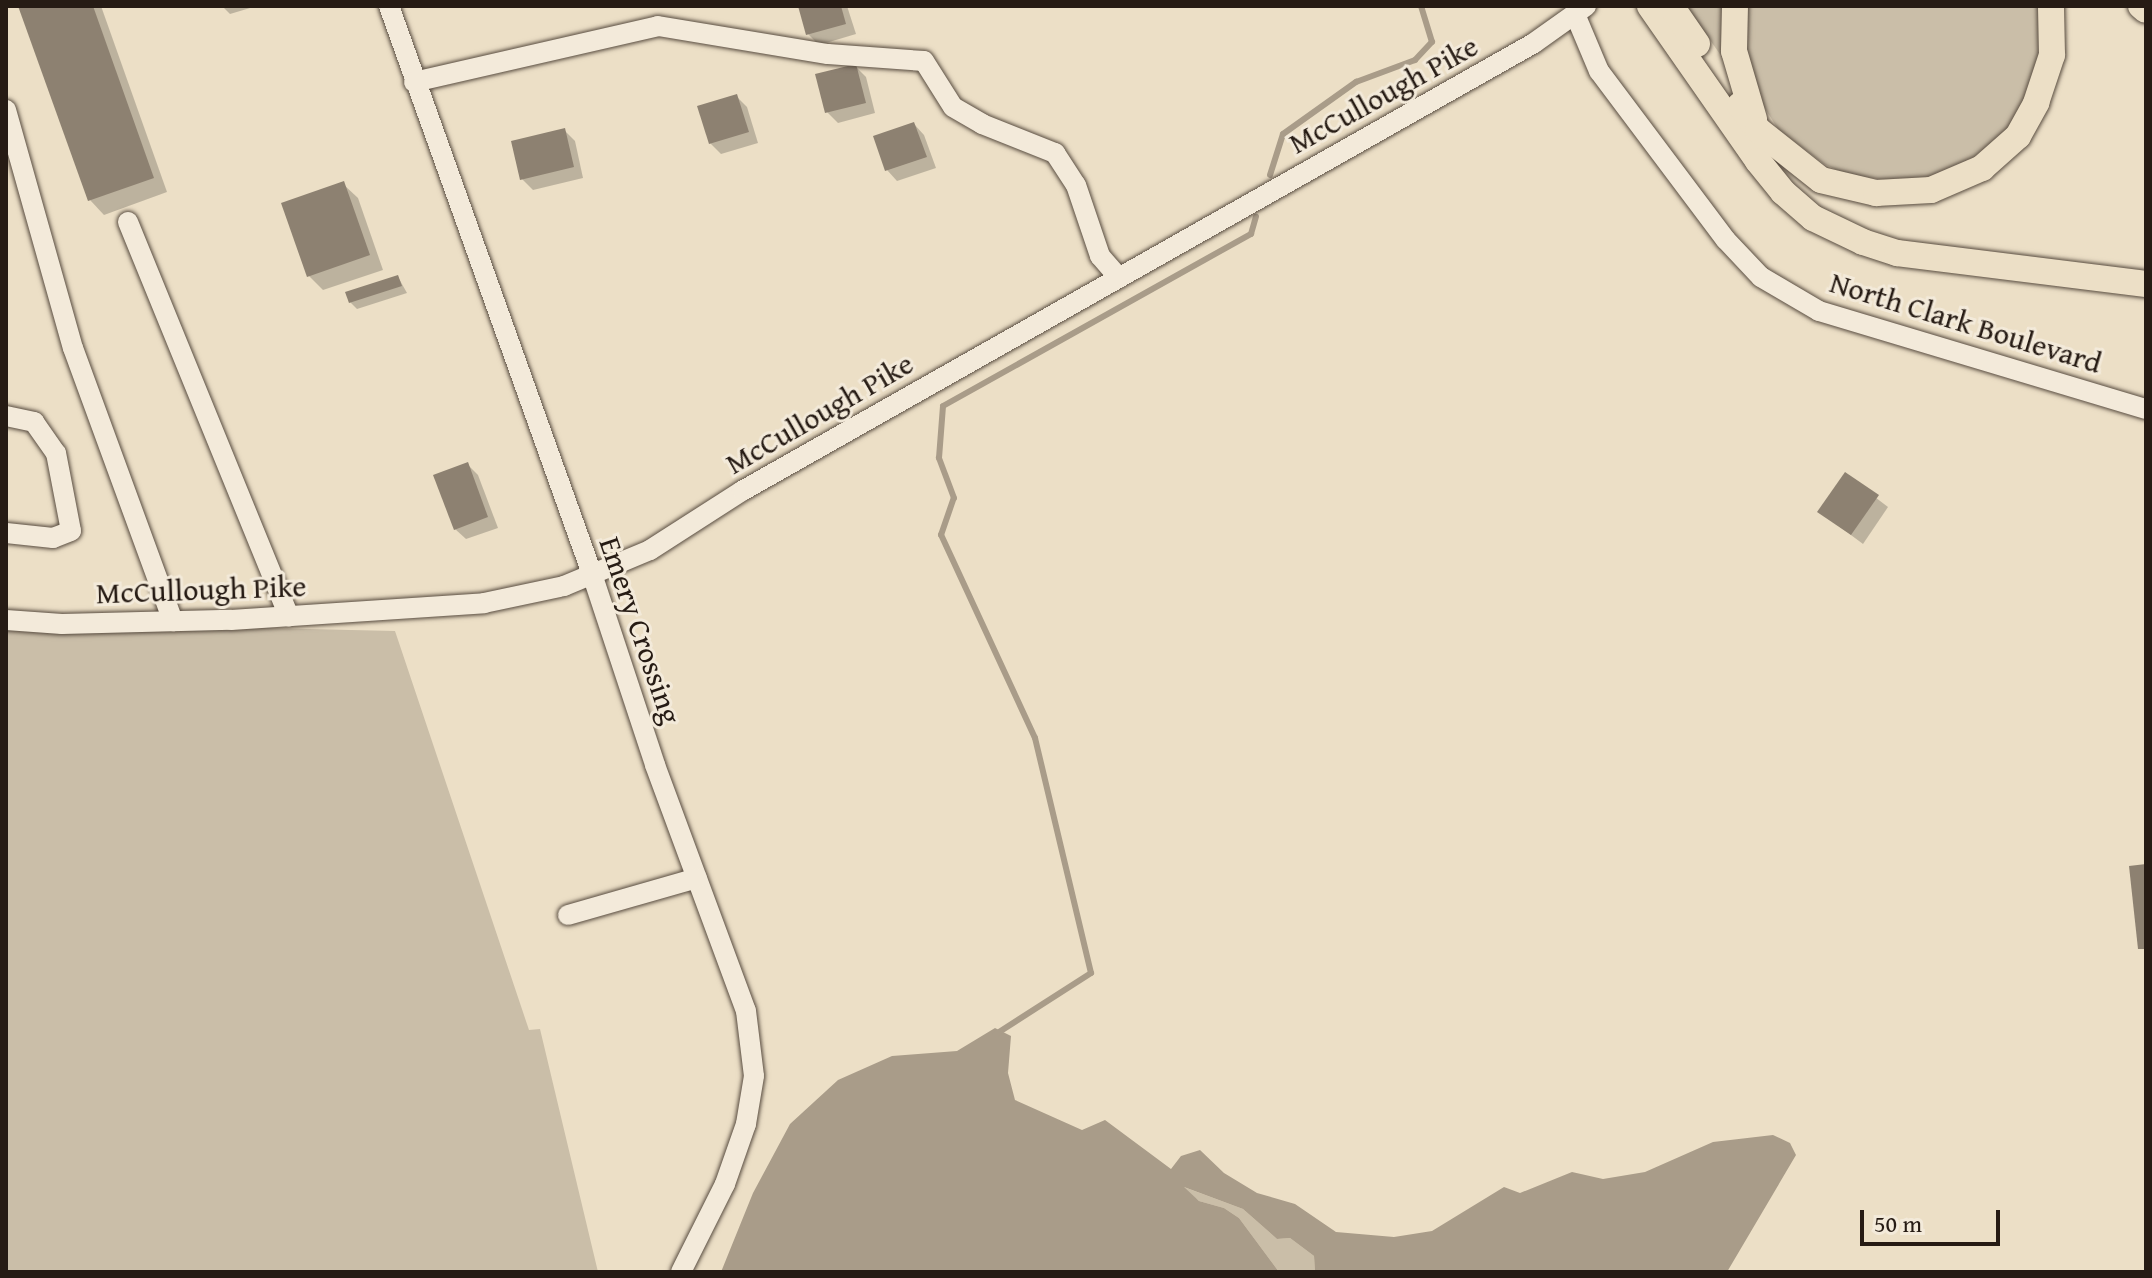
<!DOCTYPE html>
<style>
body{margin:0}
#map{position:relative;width:2152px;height:1278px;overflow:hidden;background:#ecdfc6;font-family:"Gentium Book Plus",serif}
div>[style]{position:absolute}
.green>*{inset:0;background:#cabea8}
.water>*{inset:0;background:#a99c89}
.shadow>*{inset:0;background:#0003}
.stream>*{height:6px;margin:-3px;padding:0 3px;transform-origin:3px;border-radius:3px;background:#a99c89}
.building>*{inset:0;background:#8d8171}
.roads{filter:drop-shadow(0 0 2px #584c40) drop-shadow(0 0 2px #584c40)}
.minor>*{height:20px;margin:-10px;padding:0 10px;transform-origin:10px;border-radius:10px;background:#f3eada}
.major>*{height:26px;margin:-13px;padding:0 13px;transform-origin:13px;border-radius:13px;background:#ecdfc6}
span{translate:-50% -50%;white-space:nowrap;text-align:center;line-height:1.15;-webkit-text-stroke:6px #f3eada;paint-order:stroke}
.street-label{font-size:30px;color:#261b14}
.frame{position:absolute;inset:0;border:8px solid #261b14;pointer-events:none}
.scale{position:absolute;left:1860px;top:1210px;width:140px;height:36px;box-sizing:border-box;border:4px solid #261b14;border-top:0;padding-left:10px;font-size:24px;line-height:28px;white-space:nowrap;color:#261b14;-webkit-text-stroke:6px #f3eada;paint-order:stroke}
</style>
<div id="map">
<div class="green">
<i style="clip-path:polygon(1686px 6px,1725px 6px,1722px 57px)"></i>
<i style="clip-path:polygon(1743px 6px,2043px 6px,2044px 24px,2034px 85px,2013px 121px,1999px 138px,1972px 158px,1931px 176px,1895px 181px,1848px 175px,1824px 164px,1778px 129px,1754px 91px,1741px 22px)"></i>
<i style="clip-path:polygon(6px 622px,395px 631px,529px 1030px,540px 1029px,598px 1272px,6px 1272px)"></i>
<i style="clip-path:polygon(1181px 1186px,1243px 1209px,1277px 1239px,1290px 1238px,1314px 1256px,1315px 1272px,1279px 1272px,1239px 1218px,1224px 1208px,1199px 1201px)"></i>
</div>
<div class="water">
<i style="clip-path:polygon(995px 1028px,1011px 1036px,1008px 1073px,1015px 1100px,1082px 1130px,1105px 1120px,1171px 1169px,1181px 1156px,1200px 1150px,1224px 1173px,1257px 1193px,1295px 1204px,1336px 1232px,1394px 1237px,1432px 1231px,1504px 1187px,1520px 1193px,1572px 1172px,1603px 1179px,1645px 1172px,1713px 1142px,1773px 1135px,1790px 1143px,1796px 1155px,1727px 1272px,1315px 1272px,1314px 1256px,1290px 1238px,1277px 1239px,1243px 1209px,1184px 1187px,1199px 1201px,1224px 1208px,1239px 1218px,1279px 1272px,721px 1272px,753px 1193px,790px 1124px,838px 1080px,892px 1056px,957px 1051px)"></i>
</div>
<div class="shadow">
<i style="clip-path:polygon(21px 6px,101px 6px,167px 192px,104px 215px,90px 200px)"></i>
<i style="clip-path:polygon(222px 6px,257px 6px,230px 14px)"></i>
<i style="clip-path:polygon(800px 6px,847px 6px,856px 34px,819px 45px,808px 34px)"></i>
<i style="clip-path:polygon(855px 66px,866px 77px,875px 113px,838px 123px,827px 112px)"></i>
<i style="clip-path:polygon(737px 97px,747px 107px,758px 143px,721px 154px,710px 143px)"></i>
<i style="clip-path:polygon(914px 124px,924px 135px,936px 168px,897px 181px,887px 170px)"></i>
<i style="clip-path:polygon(564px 130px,575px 141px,583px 178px,533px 190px,522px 179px)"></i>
<i style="clip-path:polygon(343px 184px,358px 198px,383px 270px,323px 290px,309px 276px)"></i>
<i style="clip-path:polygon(398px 277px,407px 293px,357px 309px,350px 302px)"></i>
<i style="clip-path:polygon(467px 464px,478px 475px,498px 528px,466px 539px,455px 529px)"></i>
<i style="clip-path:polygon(1846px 475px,1888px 507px,1863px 544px,1820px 512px)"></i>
</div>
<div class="stream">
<i style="left:1270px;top:175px;width:43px;rotate:-72.4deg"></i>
<i style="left:1283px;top:134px;width:90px;rotate:-35.5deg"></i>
<i style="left:1356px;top:82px;width:63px;rotate:-20.4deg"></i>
<i style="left:1415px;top:60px;width:25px;rotate:-47deg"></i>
<i style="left:1432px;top:42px;width:38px;rotate:-107deg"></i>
<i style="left:996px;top:1034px;width:113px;rotate:-32.7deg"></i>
<i style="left:1091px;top:973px;width:242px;rotate:-103.4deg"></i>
<i style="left:1035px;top:738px;width:224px;rotate:-114.8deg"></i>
<i style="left:941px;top:535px;width:39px;rotate:-71deg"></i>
<i style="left:954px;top:498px;width:43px;rotate:-110.6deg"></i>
<i style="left:939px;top:458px;width:52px;rotate:-85.6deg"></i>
<i style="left:943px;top:406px;width:353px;rotate:-29.2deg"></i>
<i style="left:1251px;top:234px;width:18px;rotate:-74deg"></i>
</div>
<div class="building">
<i style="clip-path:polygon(18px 6px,93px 6px,154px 178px,88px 201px)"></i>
<i style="clip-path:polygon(798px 6px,841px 6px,846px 24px,806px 35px)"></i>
<i style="clip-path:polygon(856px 64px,866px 103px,825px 113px,815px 74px)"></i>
<i style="clip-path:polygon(737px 94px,749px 132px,709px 144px,697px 106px)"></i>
<i style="clip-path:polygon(914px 122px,927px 157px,885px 171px,873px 136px)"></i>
<i style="clip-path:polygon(565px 128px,574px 167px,520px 180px,511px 141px)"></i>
<i style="clip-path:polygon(344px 181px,370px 255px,307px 277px,281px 203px)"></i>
<i style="clip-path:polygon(398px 275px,402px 286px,349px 303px,345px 292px)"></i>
<i style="clip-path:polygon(468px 462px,488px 517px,454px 530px,433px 475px)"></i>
<i style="clip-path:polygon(1845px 472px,1879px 495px,1851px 535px,1817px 512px)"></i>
<i style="clip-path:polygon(2146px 864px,2146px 949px,2138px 949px,2129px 866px)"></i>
</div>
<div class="roads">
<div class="minor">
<i style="left:389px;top:6px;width:603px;rotate:70.33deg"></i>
<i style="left:592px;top:574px;width:201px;rotate:71.7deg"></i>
<i style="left:655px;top:765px;width:262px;rotate:69.7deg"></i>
<i style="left:746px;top:1011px;width:65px;rotate:83deg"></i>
<i style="left:754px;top:1076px;width:49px;rotate:99.5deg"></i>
<i style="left:746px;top:1124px;width:64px;rotate:109.3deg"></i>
<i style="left:725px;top:1184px;width:98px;rotate:116.6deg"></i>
<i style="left:1575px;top:14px;width:62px;rotate:67.2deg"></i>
<i style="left:1599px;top:71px;width:211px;rotate:53.1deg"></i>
<i style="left:1726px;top:240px;width:51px;rotate:46.6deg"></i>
<i style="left:1761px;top:277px;width:67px;rotate:30.4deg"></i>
<i style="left:1819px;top:311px;width:341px;rotate:16.7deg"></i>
<i style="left:414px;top:82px;width:250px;rotate:-12.9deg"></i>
<i style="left:658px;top:26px;width:172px;rotate:9.4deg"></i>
<i style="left:828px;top:54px;width:96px;rotate:4.2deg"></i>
<i style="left:924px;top:61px;width:54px;rotate:57.8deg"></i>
<i style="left:953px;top:107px;width:34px;rotate:30deg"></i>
<i style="left:982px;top:124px;width:79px;rotate:21.7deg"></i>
<i style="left:1055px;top:153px;width:38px;rotate:57deg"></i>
<i style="left:1076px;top:185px;width:75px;rotate:71.3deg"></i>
<i style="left:1100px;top:256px;width:29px;rotate:49deg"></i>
<i style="left:6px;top:110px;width:247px;rotate:74.3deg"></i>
<i style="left:73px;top:348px;width:291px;rotate:69.9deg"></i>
<i style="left:128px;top:222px;width:426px;rotate:67.8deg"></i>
<i style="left:6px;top:416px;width:29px;rotate:12deg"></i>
<i style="left:34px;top:422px;width:38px;rotate:55deg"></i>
<i style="left:56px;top:453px;width:79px;rotate:79.1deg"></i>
<i style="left:71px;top:531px;width:19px;rotate:159deg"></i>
<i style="left:53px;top:538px;width:47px;rotate:-173.9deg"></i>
<i style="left:6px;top:620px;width:56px;rotate:4.1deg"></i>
<i style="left:62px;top:624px;width:169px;rotate:-1.4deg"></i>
<i style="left:231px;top:620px;width:254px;rotate:-3.8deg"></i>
<i style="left:484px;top:603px;width:82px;rotate:-12deg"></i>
<i style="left:564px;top:586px;width:93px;rotate:-22.7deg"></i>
<i style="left:650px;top:550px;width:109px;rotate:-32.7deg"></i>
<i style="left:742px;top:491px;width:910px;rotate:-29.49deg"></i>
<i style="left:1534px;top:43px;width:64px;rotate:-35.4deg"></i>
<i style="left:568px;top:915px;width:134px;rotate:-16deg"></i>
</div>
<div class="major">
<i style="left:1650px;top:6px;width:189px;rotate:55.1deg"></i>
<i style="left:1758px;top:161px;width:40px;rotate:51deg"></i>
<i style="left:1783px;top:192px;width:40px;rotate:41deg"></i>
<i style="left:1813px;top:218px;width:55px;rotate:25.6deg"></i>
<i style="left:1863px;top:242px;width:36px;rotate:18deg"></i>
<i style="left:1897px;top:253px;width:251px;rotate:7.1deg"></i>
<i style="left:1671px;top:6px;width:46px;rotate:55.6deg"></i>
<i style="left:1735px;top:6px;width:45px;rotate:91.3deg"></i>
<i style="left:1734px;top:51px;width:71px;rotate:73.6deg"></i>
<i style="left:2141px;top:6px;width:6px;rotate:39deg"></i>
<i style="left:1740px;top:105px;width:31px;rotate:54deg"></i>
<i style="left:1758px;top:130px;width:80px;rotate:38.4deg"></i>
<i style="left:1821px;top:180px;width:57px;rotate:13.3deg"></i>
<i style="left:1876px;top:193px;width:55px;rotate:-3.1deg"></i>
<i style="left:1931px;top:190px;width:56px;rotate:-23.3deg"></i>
<i style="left:1982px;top:168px;width:48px;rotate:-41.6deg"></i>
<i style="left:2018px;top:136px;width:38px;rotate:-61deg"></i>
<i style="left:2036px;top:103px;width:51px;rotate:-71.6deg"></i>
<i style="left:2052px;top:55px;width:49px;rotate:-91.2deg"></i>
</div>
</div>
<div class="street-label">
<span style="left:1383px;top:94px;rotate:-29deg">McCullough Pike</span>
<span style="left:1966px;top:322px;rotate:17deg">North Clark Boulevard</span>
<span style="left:819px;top:413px;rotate:-30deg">McCullough Pike</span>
<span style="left:201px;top:589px;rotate:-2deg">McCullough Pike</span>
<span style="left:641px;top:630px;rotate:71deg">Emery Crossing</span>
</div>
<div class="frame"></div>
<div class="scale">50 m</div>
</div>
